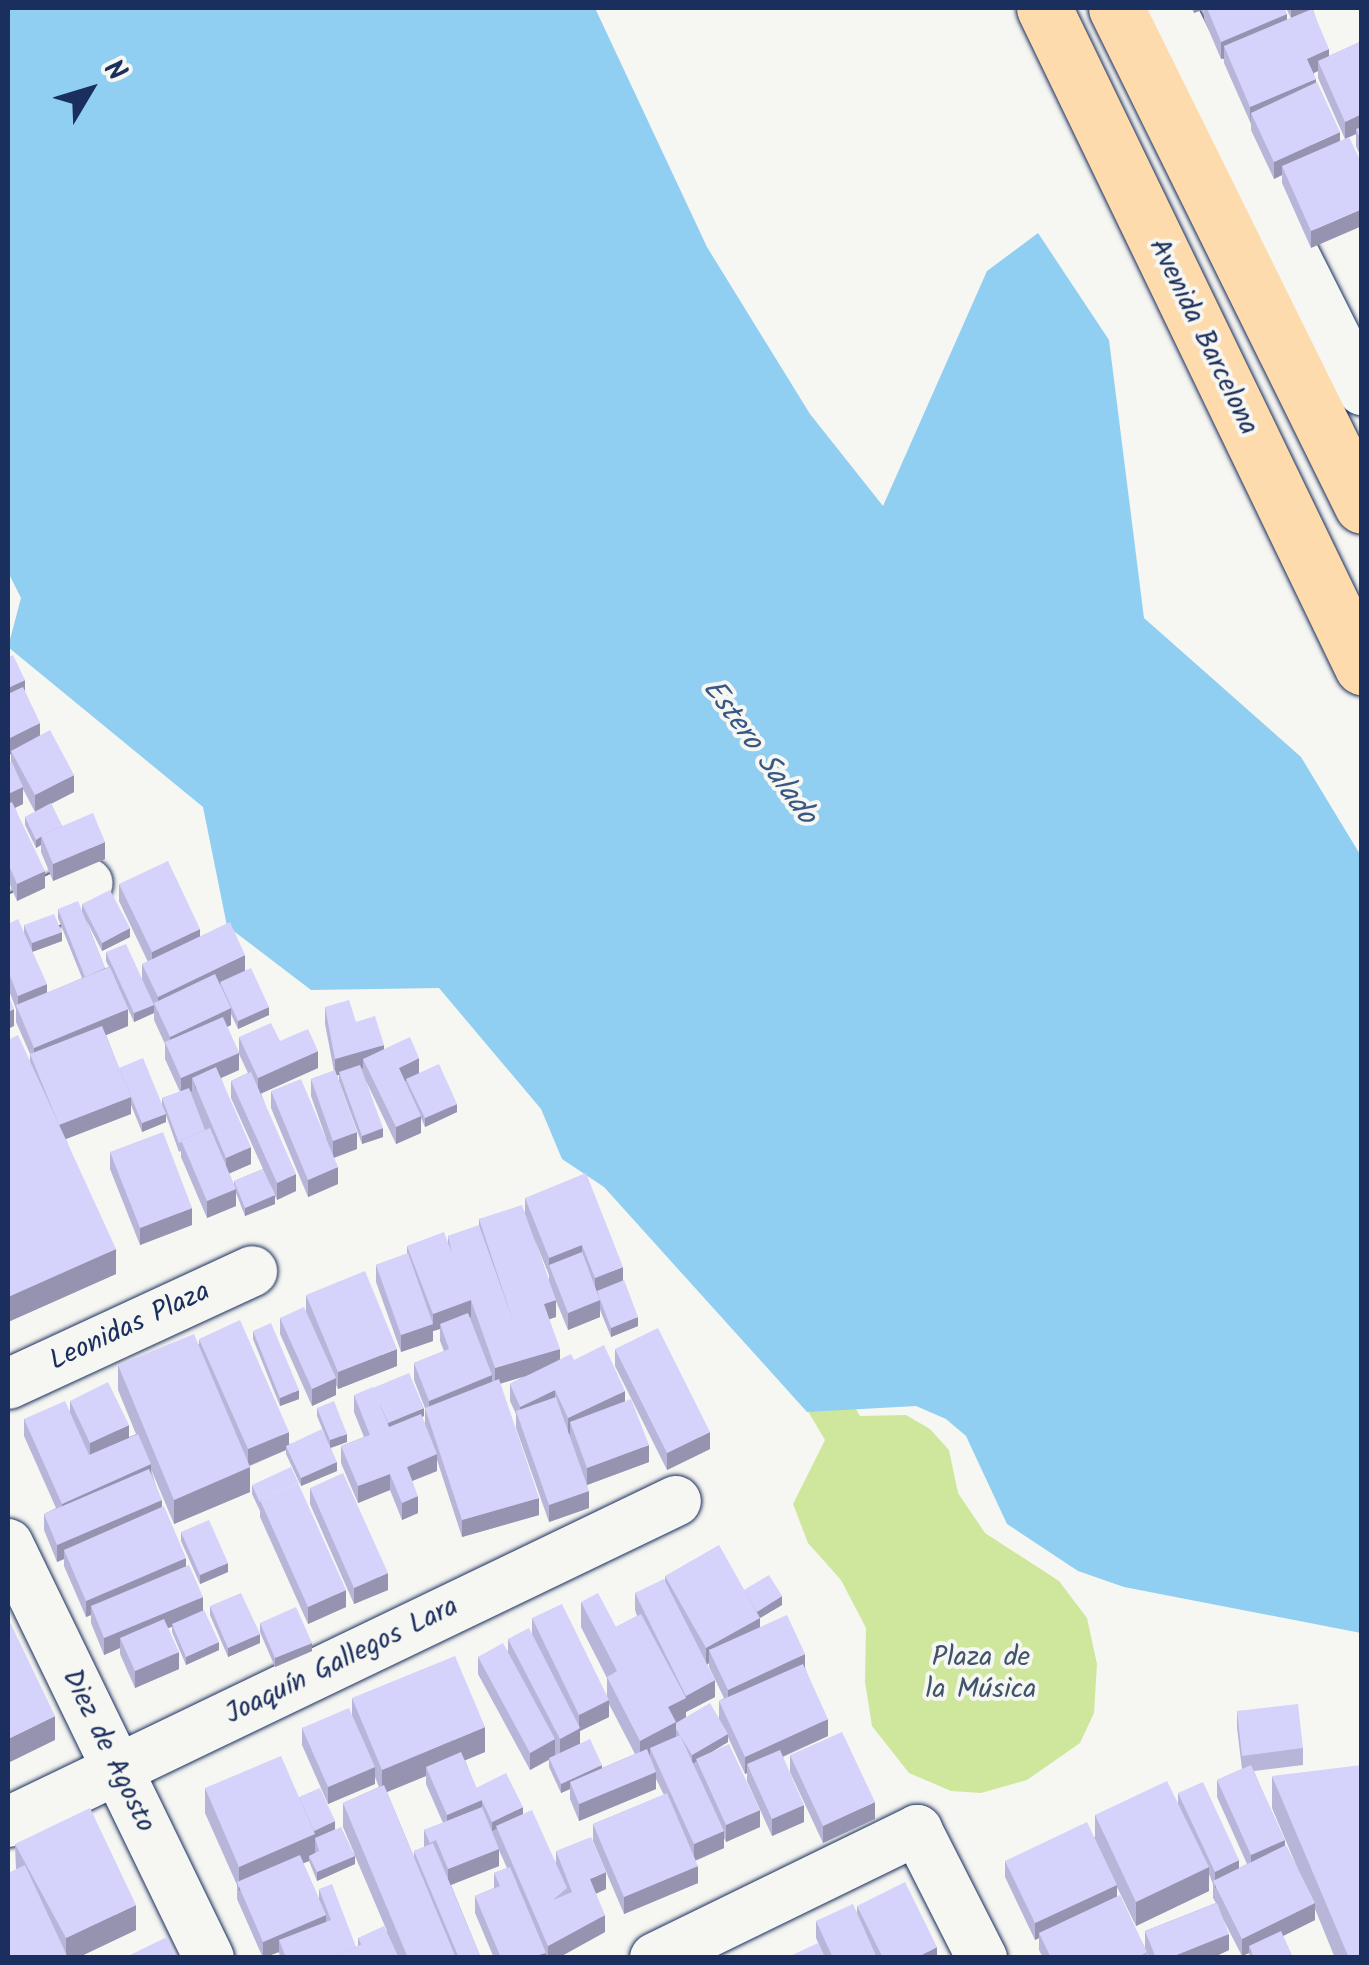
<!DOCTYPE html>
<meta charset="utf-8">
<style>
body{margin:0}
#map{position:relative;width:1369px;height:1965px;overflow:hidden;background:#f6f6f2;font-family:Kalam,sans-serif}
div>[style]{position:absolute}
.green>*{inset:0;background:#cfe79d}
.water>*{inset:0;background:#91cff2}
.roads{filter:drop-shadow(0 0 2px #1b2f5e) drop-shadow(0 0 2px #1b2f5e)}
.minor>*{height:50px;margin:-25px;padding:0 25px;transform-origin:25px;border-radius:25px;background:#f6f6f2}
.major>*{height:55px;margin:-27.5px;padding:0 27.5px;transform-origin:27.5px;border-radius:27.5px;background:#fedbac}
.wall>*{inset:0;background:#b7b5d8}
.shaded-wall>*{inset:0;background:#9593b0}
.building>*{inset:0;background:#d5d2fb}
span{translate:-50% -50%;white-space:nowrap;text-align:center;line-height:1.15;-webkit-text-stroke:8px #f6f6f2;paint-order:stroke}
.street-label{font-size:28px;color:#1b2f5e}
.park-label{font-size:28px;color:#3f546b}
.water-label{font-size:30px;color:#385783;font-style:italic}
.frame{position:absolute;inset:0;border:10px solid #1b2f5e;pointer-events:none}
.north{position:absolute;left:40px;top:40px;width:100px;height:100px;-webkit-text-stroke:8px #f6f6f2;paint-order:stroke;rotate:52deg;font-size:28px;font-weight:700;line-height:40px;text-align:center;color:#1b2f5e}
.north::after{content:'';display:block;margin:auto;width:35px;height:45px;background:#1b2f5e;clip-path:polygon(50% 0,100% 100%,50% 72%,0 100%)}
</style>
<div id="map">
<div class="green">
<i style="clip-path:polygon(728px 1195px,860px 1416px,906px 1415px,930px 1429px,949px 1450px,958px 1493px,985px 1533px,1059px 1581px,1087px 1618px,1097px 1664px,1094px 1713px,1080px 1743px,1027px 1780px,981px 1793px,951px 1791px,909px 1773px,872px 1726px,865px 1682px,866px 1628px,841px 1580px,808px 1543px,793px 1504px,825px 1440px,696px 1222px)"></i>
</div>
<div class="water">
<i style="clip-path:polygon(8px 8px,595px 8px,707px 247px,810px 414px,883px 506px,987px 271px,1038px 233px,1109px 340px,1144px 618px,1301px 757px,1361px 856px,1361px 1633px,1124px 1587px,1078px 1571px,1007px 1524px,966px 1436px,946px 1419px,916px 1406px,807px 1412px,604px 1187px,562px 1159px,541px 1109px,439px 988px,311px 990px,227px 926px,203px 807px,8px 647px,21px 598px,8px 572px)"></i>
</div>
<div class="roads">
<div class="minor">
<i style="left:1170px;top:8px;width:428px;rotate:63.3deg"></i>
<i style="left:8px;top:923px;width:89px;rotate:-26.6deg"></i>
<i style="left:8px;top:1384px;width:269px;rotate:-24.8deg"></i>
<i style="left:8px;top:1544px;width:460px;rotate:64.1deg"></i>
<i style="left:8px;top:1822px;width:741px;rotate:-25.67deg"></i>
<i style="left:655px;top:1958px;width:292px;rotate:-26deg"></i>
<i style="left:917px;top:1830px;width:144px;rotate:63.1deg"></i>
</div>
<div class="major">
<i style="left:1044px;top:8px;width:732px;rotate:64.24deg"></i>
<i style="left:1116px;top:8px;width:555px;rotate:63.71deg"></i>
</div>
</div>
<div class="wall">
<i style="clip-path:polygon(1191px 8px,1284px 8px,1287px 20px,1291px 18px,1286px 8px,1318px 8px,1313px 10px,1329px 56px,1362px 41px,1362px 160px,1356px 146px,1356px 134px,1345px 139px,1318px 78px,1318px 71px,1314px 73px,1311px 248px,1282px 183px,1282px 175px,1274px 179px,1251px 130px,1251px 124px,1224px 63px,1224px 58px,1221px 59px,1204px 19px,1204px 9px,1194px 13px)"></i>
<i style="clip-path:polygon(11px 656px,40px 735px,74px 792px,51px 804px,62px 826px,105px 859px,53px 881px,41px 852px,41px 845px,36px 848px,25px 825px,25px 817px,35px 812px,23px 789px,23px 804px,15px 808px,45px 888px,17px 901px,8px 880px,8px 764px,11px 762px,11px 754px,8px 756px)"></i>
<i style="clip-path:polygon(evenodd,119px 884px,200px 937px,245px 971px,269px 1015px,238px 1029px,231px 1014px,231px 1025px,227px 1027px,239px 1053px,239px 1037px,280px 1041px,318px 1068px,261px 1093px,296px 1191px,277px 1200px,270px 1184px,275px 1204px,245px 1216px,236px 1193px,236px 1206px,207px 1218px,181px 1157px,181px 1151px,179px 1152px,166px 1115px,166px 1122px,142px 1132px,131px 1105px,131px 1114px,66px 1139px,116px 1274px,8px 1322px,8px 1040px,30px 1061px,30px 1054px,16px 1022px,16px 1009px,8px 988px,8px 924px,24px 933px,24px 925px,62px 941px,32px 952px,47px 993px,82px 978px,58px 918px,58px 909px,82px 910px,82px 904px,130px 937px,102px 951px,86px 920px,105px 968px,109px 967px,106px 961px,106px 952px,142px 980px,142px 964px,148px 962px,119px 901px,119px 884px,115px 980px,134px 1022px,154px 1013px,154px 1005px,154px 1020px,165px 1044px,165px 1059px,180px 1092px,162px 1098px,162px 1106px,119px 1068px,106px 1035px,128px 1026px,115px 980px,119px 884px,239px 1054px,248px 1073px,231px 1081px,231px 1098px,263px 1169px,234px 1181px,234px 1185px,229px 1173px,251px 1164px,221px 1078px,239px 1070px,239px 1054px)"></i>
<i style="clip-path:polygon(325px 1007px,356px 1022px,384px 1049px,419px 1073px,457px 1112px,425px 1127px,421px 1118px,421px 1133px,396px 1144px,366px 1081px,383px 1137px,362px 1144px,339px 1081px,339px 1075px,337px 1075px,357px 1149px,334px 1158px,338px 1184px,308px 1197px,271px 1108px,271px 1091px,326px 1138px,311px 1096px,311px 1079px,334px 1071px,325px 1024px)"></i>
<i style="clip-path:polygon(110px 1152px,192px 1225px,140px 1245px,110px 1169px)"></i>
<i style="clip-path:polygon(evenodd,525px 1198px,623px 1280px,638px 1326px,611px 1337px,600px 1310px,600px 1317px,568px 1330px,554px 1296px,556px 1317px,549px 1319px,560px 1360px,574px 1360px,625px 1401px,649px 1462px,587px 1485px,589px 1508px,549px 1522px,516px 1428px,516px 1414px,510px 1401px,510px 1384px,525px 1376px,500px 1384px,539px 1515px,462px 1537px,437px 1460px,437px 1471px,412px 1481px,418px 1513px,402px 1520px,390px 1490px,358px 1503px,341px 1463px,341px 1446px,364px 1437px,354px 1412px,354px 1395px,424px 1416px,422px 1417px,425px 1424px,425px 1408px,414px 1380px,414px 1363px,444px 1351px,440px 1341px,440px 1329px,433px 1331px,433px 1329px,433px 1341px,401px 1352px,376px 1282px,376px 1265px,407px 1254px,407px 1246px,448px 1242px,448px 1236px,479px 1226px,479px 1219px,525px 1212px,525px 1198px,534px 1238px,549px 1275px,549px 1281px,534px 1238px)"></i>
<i style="clip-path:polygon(306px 1295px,397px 1366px,338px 1389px,336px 1385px,336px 1395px,312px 1406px,280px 1334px,280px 1318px,306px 1312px)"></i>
<i style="clip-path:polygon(253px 1331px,299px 1399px,280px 1406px,253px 1339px)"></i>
<i style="clip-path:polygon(199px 1339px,289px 1444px,326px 1438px,317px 1416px,317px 1408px,347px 1442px,331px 1448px,337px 1471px,301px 1486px,286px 1454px,286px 1450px,250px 1466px,250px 1492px,174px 1524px,151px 1469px,162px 1507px,219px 1650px,186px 1665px,172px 1632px,172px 1627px,168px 1628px,179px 1669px,135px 1688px,120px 1654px,120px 1648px,104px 1655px,91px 1623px,91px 1615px,86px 1617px,64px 1566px,64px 1559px,57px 1562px,44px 1530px,44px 1514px,56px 1508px,24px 1436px,24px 1419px,70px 1411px,70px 1401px,129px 1437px,136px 1434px,118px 1390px,118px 1365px,199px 1344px)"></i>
<i style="clip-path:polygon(615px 1349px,710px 1449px,667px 1470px,615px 1366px)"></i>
<i style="clip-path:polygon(252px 1485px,346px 1607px,308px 1624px,260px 1517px,260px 1511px,252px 1494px)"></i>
<i style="clip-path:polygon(310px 1488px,388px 1590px,354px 1604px,310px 1504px)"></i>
<i style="clip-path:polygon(181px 1532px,228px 1572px,200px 1584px,181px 1541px)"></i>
<i style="clip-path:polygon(evenodd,665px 1576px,744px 1590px,782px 1605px,760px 1618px,760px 1627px,805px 1667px,828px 1736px,783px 1757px,804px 1822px,772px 1836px,747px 1781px,747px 1773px,745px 1774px,728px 1737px,728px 1742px,713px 1751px,760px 1827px,726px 1842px,724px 1838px,724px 1848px,695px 1861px,698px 1883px,624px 1914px,593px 1841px,593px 1824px,664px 1795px,656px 1779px,656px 1789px,579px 1821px,570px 1799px,570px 1789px,561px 1793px,549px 1767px,549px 1760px,530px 1770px,478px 1674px,478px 1657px,508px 1651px,508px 1639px,532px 1634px,532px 1618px,607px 1698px,607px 1678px,581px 1627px,581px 1602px,616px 1627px,637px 1616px,635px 1610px,635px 1593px,665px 1582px,665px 1576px,709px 1663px,709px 1667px,724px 1698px,719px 1701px,719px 1718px,686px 1717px,686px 1712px,715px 1697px,707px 1665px,709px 1663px,665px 1576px,609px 1704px,635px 1754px,602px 1768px,580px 1743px,580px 1731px,609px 1717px,609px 1704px)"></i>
<i style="clip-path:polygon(210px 1606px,260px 1643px,228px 1657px,210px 1615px)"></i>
<i style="clip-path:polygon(260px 1623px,312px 1651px,275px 1667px,260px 1632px)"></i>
<i style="clip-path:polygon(evenodd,352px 1698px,485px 1752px,465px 1760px,476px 1788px,523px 1814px,556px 1863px,556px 1851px,606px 1889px,596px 1894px,605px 1932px,558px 1958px,494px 1958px,475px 1913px,475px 1896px,494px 1888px,494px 1873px,507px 1868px,499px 1850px,499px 1866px,451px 1885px,481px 1958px,280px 1958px,279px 1952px,263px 1958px,237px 1899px,237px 1885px,205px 1813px,205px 1788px,299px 1797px,335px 1829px,355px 1855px,343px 1827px,343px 1803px,379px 1787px,375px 1777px,375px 1784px,328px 1804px,302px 1745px,302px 1728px,352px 1715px,352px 1698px,426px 1776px,426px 1784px,443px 1823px,424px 1830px,424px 1847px,414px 1851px,414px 1857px,387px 1792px,426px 1776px,352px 1698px,355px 1856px,387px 1931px,358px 1938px,358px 1946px,356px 1947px,319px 1889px,319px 1899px,303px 1863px,309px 1861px,317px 1881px,355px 1864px,355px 1856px)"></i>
<i style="clip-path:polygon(evenodd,1237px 1711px,1303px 1748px,1303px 1765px,1254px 1771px,1285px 1846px,1299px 1872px,1272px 1808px,1272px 1776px,1362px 1958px,1335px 1958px,1315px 1909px,1315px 1920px,1283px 1936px,1293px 1958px,1249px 1958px,1249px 1953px,1242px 1956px,1223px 1919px,1229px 1950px,1212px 1958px,1149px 1958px,1147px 1953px,1147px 1958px,1043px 1958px,1039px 1950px,1039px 1938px,1035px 1940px,1005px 1877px,1005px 1861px,1095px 1837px,1095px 1815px,1178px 1804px,1178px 1793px,1239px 1868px,1247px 1864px,1217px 1797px,1217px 1780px,1242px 1769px,1237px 1728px,1237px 1711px,1209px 1874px,1213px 1884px,1213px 1898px,1216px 1903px,1145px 1931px,1145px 1948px,1117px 1897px,1117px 1887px,1136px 1926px,1209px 1891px,1209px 1874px)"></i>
<i style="clip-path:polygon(790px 1755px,875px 1819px,823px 1843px,790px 1772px)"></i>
<i style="clip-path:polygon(15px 1844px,136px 1930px,77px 1958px,8px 1958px,16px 1869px)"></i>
<i style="clip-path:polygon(857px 1906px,937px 1958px,825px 1958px,816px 1938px,816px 1921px,857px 1913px)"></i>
</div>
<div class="shaded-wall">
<i style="clip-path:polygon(1194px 8px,1204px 8px,1204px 9px,1194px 13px)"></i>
<i style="clip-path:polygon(1291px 8px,1318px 8px,1291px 20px)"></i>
<i style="clip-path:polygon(1287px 14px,1287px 31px,1224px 46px,1224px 58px,1221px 59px,1221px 42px)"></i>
<i style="clip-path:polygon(1329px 49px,1329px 66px,1318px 61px,1318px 71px,1307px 76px,1307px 59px)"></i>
<i style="clip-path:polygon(1316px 79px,1316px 96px,1251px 113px,1250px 124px,1250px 107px)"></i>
<i style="clip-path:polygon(1362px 114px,1362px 131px,1356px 129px,1356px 134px,1345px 139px,1345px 122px)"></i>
<i style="clip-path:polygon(1340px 132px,1340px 148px,1282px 166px,1282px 175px,1274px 179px,1274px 162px)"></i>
<i style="clip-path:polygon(1362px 209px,1362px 226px,1311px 248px,1311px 231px)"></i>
<i style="clip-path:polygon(25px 680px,25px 697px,8px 705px,8px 688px)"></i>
<i style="clip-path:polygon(40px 723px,40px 740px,11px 751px,11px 754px,8px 756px,8px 739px)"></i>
<i style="clip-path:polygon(74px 775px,74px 792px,35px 812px,35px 795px)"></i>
<i style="clip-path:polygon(23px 787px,23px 804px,8px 811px,8px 794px)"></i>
<i style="clip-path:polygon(41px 837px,41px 845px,36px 848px,36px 840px)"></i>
<i style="clip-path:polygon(105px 842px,105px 859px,53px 881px,53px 864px)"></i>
<i style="clip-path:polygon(45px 871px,45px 888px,17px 901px,17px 884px)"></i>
<i style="clip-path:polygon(10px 885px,10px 902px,8px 903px,8px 886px)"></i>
<i style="clip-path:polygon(130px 928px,130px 937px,102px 951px,102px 943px)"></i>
<i style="clip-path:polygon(200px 929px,200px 946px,152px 969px,152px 952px)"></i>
<i style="clip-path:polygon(62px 932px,62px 941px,32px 952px,32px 943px)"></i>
<i style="clip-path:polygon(245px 955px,245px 972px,158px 1014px,158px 997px)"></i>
<i style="clip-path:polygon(47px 984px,47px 1001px,18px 1010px,18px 996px)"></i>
<i style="clip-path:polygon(154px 1005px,154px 1013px,134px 1022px,134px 1013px)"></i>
<i style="clip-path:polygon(269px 1007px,269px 1015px,238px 1029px,238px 1021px)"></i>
<i style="clip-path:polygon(231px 1008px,231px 1025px,170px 1054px,170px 1037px)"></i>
<i style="clip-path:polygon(14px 1009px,14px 1026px,8px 1029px,8px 1012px)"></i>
<i style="clip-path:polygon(128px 1009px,128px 1026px,34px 1065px,34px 1048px)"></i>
<i style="clip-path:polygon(384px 1045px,384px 1062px,363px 1059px,363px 1068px,335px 1076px,335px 1059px)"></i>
<i style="clip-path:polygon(318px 1051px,318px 1068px,258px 1095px,258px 1078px)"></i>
<i style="clip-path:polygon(239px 1053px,239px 1070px,196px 1089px,192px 1078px,192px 1091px,181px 1095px,181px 1078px)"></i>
<i style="clip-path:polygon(419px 1058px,419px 1075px,399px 1084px,399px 1068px)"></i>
<i style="clip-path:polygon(131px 1097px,131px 1114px,58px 1142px,58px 1125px)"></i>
<i style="clip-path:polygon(457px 1104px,457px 1112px,425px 1127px,425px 1118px)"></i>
<i style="clip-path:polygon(166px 1114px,166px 1122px,142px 1132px,142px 1123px)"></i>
<i style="clip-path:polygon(421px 1116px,421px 1133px,396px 1144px,396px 1127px)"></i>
<i style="clip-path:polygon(383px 1128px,383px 1137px,362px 1144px,362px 1136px)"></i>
<i style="clip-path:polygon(357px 1132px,357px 1149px,333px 1158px,333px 1141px)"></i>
<i style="clip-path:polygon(251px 1147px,251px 1164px,226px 1175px,226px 1158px)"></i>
<i style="clip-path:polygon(338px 1167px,338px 1184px,308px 1197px,308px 1180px)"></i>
<i style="clip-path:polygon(296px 1174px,296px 1191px,277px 1200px,277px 1183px)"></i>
<i style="clip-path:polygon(236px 1189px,236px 1206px,207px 1218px,207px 1201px)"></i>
<i style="clip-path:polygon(275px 1195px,275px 1204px,245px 1216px,245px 1208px)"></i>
<i style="clip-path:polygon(192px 1208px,192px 1225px,140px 1245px,140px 1228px)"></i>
<i style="clip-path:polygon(582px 1245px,582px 1262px,549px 1265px,549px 1275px,549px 1258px)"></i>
<i style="clip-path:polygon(116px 1249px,116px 1274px,8px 1322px,8px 1297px)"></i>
<i style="clip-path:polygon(623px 1267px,623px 1284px,595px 1295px,595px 1278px)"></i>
<i style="clip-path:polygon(471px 1300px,471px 1317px,441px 1328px,440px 1324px,440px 1329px,433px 1331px,433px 1314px)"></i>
<i style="clip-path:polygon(556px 1300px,556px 1317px,544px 1321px,544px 1304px)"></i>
<i style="clip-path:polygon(600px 1300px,600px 1317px,568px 1330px,568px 1313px)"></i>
<i style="clip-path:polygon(638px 1317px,638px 1326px,611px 1337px,611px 1328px)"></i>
<i style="clip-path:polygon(433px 1324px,433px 1341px,401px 1352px,401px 1335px)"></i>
<i style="clip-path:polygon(397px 1349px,397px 1366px,338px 1389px,338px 1372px)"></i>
<i style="clip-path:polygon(560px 1349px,560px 1366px,495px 1385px,495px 1368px)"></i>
<i style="clip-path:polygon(492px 1375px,492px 1392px,429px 1418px,429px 1401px)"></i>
<i style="clip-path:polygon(336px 1378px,336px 1395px,312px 1406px,312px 1389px)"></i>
<i style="clip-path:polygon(299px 1390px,299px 1399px,280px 1406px,280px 1398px)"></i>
<i style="clip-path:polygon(555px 1390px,555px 1407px,520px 1424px,520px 1407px)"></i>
<i style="clip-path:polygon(625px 1391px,625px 1407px,570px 1422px,570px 1434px,568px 1435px,568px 1418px)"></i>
<i style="clip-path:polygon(424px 1408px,424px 1416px,388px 1431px,388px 1423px)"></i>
<i style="clip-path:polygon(129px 1425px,129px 1442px,90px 1460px,90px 1443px)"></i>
<i style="clip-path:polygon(289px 1432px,289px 1449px,286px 1446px,286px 1450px,248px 1466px,248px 1449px)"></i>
<i style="clip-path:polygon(710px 1432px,710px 1449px,667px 1470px,667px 1453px)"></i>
<i style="clip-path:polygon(347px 1434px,347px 1442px,330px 1448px,330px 1440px)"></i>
<i style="clip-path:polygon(649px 1445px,649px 1462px,587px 1485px,587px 1468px)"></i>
<i style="clip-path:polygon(437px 1454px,437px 1471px,407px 1483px,407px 1467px)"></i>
<i style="clip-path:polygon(337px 1462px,337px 1471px,301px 1486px,301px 1478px)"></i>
<i style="clip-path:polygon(151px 1464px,151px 1481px,62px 1520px,62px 1504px)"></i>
<i style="clip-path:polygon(250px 1467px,250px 1492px,174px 1524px,174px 1500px)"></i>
<i style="clip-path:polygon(390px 1474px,390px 1490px,358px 1503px,358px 1486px)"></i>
<i style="clip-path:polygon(589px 1491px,589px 1508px,549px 1522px,549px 1505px)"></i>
<i style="clip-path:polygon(418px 1496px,418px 1513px,402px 1520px,402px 1503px)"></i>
<i style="clip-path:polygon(539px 1498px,539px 1515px,462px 1537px,462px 1520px)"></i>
<i style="clip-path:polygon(162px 1500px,162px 1517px,64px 1550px,64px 1559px,57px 1562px,57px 1545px)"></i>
<i style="clip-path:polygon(186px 1558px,186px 1575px,91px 1606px,91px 1615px,86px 1617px,86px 1601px)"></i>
<i style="clip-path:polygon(228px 1563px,228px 1572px,200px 1584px,200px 1575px)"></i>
<i style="clip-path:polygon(388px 1573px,388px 1590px,354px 1604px,354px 1588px)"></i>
<i style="clip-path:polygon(346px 1590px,346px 1607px,308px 1624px,308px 1607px)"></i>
<i style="clip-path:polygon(782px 1596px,782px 1605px,760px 1618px,760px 1635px,709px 1650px,709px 1663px,706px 1665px,706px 1648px,756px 1612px)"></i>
<i style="clip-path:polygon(203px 1597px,203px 1614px,124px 1646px,120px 1638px,120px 1648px,104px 1655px,104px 1638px)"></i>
<i style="clip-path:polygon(260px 1634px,260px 1643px,228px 1657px,228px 1648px)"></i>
<i style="clip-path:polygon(219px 1642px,219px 1650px,186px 1665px,186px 1657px)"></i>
<i style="clip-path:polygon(312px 1643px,312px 1651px,275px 1667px,275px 1658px)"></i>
<i style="clip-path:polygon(179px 1652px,179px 1669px,135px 1688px,135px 1671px)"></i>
<i style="clip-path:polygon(805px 1654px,805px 1671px,728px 1707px,728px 1690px)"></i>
<i style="clip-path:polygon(715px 1680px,715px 1697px,686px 1712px,686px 1696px)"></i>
<i style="clip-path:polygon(686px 1698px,686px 1722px,676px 1728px,676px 1747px,650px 1748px,650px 1760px,640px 1765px,640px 1741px,668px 1707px)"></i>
<i style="clip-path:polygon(609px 1700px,609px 1717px,580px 1731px,580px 1745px,560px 1756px,560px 1739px,579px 1729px,579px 1715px)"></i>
<i style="clip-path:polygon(55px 1716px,55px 1740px,8px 1763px,8px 1739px)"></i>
<i style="clip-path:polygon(828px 1719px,828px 1736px,750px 1771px,747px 1764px,747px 1773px,745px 1774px,745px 1757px)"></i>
<i style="clip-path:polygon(485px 1727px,485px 1752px,430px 1775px,426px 1767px,426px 1776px,382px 1794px,382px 1770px)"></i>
<i style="clip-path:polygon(728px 1734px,728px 1742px,692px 1764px,692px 1755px)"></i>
<i style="clip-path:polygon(555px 1739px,555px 1756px,530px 1770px,530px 1753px)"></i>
<i style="clip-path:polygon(602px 1765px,602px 1774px,570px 1782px,570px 1789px,561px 1793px,561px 1784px)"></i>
<i style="clip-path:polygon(375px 1767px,375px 1784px,328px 1804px,328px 1787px)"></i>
<i style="clip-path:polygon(656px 1772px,656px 1789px,579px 1821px,579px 1804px)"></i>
<i style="clip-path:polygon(482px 1800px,482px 1816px,447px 1832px,447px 1815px)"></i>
<i style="clip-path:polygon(875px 1802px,875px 1819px,823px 1843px,823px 1826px)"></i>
<i style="clip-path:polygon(804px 1805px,804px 1822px,772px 1836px,772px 1819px)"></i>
<i style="clip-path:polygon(523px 1807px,523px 1816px,492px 1831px,492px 1822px)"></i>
<i style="clip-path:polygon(760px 1810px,760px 1827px,726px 1842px,726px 1825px)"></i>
<i style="clip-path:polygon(335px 1821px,335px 1829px,315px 1839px,315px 1858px,309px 1856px,309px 1861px,239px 1891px,239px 1867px)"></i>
<i style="clip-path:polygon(724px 1831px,724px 1848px,694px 1861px,694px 1844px)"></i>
<i style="clip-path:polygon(1285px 1840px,1285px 1856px,1251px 1872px,1251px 1855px)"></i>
<i style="clip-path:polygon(499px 1849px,499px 1866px,448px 1886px,448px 1869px)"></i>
<i style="clip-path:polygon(355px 1856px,355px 1864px,317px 1881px,317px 1872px)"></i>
<i style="clip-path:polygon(1239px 1860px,1239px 1877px,1215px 1888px,1215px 1872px)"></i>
<i style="clip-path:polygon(698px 1866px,698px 1883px,624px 1914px,624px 1897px)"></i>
<i style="clip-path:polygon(1209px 1867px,1209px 1891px,1136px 1926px,1136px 1902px)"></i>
<i style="clip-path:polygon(606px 1872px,606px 1889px,590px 1896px,590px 1879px)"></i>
<i style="clip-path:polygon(1117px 1885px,1117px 1902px,1039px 1933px,1039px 1938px,1035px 1940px,1035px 1923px)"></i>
<i style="clip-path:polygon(1315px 1903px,1315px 1920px,1251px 1952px,1249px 1946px,1249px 1953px,1242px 1956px,1242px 1939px)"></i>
<i style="clip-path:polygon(136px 1905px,136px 1930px,77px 1958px,66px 1958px,66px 1938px)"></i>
<i style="clip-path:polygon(326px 1915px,326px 1932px,279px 1940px,279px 1952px,263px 1958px,263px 1942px)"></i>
<i style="clip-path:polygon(605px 1915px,605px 1932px,558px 1958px,548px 1958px,548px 1946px)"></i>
<i style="clip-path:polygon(1229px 1934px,1229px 1950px,1212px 1958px,1169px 1958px)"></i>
<i style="clip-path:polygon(937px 1947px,937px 1958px,916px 1958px)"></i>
<i style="clip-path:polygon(546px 1953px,546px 1958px,527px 1958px)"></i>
</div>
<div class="building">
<i style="clip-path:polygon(1207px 8px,1284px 8px,1287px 14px,1221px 42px)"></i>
<i style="clip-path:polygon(1312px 9px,1329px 49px,1307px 59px,1316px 79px,1250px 107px,1224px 46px)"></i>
<i style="clip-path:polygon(1362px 41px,1362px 114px,1345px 122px,1318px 61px)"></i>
<i style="clip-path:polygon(1317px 82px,1340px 132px,1274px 162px,1251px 113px)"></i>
<i style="clip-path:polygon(1362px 127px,1362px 143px,1356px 129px)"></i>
<i style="clip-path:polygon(1349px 137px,1362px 164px,1362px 209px,1311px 231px,1282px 166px)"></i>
<i style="clip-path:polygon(13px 655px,25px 680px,8px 688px,8px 658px)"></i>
<i style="clip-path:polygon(23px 687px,40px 723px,8px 739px,8px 694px)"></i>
<i style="clip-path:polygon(50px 730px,74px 775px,35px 795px,11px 751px)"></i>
<i style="clip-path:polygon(12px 762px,23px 787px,8px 794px,8px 764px)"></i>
<i style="clip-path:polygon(12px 802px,45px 871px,17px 884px,8px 863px,8px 804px)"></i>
<i style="clip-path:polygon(51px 803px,62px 826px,41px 835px,42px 836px,36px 840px,25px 817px)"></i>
<i style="clip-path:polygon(93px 813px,105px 842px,53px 864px,41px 835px)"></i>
<i style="clip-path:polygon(168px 861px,200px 929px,152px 952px,119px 884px)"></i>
<i style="clip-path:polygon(110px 890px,130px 928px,102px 943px,82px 904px)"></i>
<i style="clip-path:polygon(78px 901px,105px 968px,85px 977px,58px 909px)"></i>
<i style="clip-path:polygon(54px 914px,62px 932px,32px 943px,24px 925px)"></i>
<i style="clip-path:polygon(18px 919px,47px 984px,18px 996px,8px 971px,8px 924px)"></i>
<i style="clip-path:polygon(230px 922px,245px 955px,158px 997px,142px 964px)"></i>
<i style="clip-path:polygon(126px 944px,154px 1005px,134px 1013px,106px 952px)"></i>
<i style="clip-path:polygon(110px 967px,128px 1009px,34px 1048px,16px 1005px)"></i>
<i style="clip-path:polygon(251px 968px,269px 1007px,238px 1021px,220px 982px)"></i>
<i style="clip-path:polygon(215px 974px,231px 1008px,170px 1037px,154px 1003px)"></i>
<i style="clip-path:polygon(8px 994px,14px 1009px,8px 1012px)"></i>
<i style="clip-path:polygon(349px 1000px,356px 1022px,375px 1016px,384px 1045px,335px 1059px,325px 1007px)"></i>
<i style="clip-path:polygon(223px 1017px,239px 1053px,181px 1078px,165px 1042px)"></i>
<i style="clip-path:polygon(271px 1023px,280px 1041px,308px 1029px,318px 1051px,258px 1078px,239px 1037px)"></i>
<i style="clip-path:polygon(102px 1026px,131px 1097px,59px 1125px,30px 1054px)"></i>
<i style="clip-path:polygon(18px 1035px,116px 1249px,8px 1297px,8px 1040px)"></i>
<i style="clip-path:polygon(410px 1037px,419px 1058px,399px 1068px,421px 1116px,396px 1127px,363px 1059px)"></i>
<i style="clip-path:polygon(143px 1058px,166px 1114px,142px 1123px,119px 1068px)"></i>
<i style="clip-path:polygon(439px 1064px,457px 1104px,425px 1118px,406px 1079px)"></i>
<i style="clip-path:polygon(360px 1065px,383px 1128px,362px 1136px,339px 1072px)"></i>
<i style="clip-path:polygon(216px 1067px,251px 1147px,226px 1158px,192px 1078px)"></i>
<i style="clip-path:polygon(335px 1070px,357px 1132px,333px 1141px,311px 1079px)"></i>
<i style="clip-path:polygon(251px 1072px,296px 1174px,277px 1183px,231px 1081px)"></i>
<i style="clip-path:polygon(301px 1079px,338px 1167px,308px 1180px,271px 1091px)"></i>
<i style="clip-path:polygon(189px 1088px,205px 1130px,181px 1140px,182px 1142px,179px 1143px,162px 1098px)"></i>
<i style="clip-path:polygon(210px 1128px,236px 1189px,207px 1201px,181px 1140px)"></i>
<i style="clip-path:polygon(163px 1132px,192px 1208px,140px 1228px,110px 1152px)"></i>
<i style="clip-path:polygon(263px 1169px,275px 1195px,245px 1208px,234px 1181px)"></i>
<i style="clip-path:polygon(586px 1173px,623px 1267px,595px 1278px,582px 1245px,549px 1258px,525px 1198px)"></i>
<i style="clip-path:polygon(522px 1205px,556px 1300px,544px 1304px,560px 1349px,495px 1368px,471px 1300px,433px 1314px,407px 1246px,444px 1232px,452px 1253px,448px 1236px,479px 1225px,513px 1321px,479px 1219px)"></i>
<i style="clip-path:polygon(582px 1252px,600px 1300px,568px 1313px,549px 1265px)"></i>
<i style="clip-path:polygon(408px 1253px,433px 1324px,401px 1335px,376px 1265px)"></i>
<i style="clip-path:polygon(365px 1271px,397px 1349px,338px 1372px,306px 1295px)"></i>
<i style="clip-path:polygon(624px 1280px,638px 1317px,611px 1328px,597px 1291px)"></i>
<i style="clip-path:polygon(304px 1307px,336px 1378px,312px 1389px,280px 1318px)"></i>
<i style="clip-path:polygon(468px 1313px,492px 1375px,429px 1401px,414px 1363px,449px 1349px,440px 1324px)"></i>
<i style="clip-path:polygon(240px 1320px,289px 1432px,248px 1449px,199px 1339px)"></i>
<i style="clip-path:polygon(271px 1323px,299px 1390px,280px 1398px,253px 1331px)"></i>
<i style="clip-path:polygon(658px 1328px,710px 1432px,667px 1453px,615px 1349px)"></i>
<i style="clip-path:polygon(194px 1334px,250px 1467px,174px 1500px,118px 1365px)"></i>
<i style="clip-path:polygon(604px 1345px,625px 1391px,568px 1418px,555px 1390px,520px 1407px,510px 1384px,571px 1354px,574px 1360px)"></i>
<i style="clip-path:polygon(409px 1373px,424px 1408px,388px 1423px,373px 1388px)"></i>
<i style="clip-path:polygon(499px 1379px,539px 1498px,462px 1520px,425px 1408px)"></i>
<i style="clip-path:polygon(108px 1382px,129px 1425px,90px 1443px,70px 1401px)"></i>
<i style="clip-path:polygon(373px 1387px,389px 1427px,421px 1414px,437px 1454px,407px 1467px,418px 1496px,402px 1503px,390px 1474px,358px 1486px,341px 1446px,370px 1435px,354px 1395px)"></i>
<i style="clip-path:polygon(556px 1397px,589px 1491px,549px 1505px,516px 1411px)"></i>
<i style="clip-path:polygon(631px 1399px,649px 1445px,587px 1468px,570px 1422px)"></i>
<i style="clip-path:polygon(65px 1401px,89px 1455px,138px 1434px,151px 1464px,62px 1504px,24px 1419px)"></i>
<i style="clip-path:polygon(334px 1401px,347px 1434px,330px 1440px,317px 1408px)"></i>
<i style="clip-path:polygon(322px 1429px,337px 1462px,301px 1478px,286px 1446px)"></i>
<i style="clip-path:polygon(291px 1467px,299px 1484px,298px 1483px,260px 1500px,260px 1503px,252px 1485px)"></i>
<i style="clip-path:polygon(149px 1469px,162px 1500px,57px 1545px,44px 1514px)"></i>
<i style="clip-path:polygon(343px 1473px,388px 1573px,354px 1588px,310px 1488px)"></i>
<i style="clip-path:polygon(298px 1483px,346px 1590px,308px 1607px,260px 1500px)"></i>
<i style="clip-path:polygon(164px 1506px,186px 1558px,86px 1601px,64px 1550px)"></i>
<i style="clip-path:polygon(209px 1520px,228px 1563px,200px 1575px,181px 1532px)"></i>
<i style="clip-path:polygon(719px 1545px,760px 1618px,706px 1648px,665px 1576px)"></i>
<i style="clip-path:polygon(189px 1565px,203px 1597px,104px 1638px,91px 1606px)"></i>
<i style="clip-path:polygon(769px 1575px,782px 1596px,757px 1612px,744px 1590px)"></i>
<i style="clip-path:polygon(664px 1579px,715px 1680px,686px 1696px,635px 1593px)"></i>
<i style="clip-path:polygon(241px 1593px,260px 1634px,228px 1648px,210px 1606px)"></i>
<i style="clip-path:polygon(598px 1593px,616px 1627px,641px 1614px,686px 1698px,668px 1707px,676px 1722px,640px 1741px,607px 1677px,617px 1671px,581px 1602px)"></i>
<i style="clip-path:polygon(562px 1604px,609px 1700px,579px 1715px,532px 1618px)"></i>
<i style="clip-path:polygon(296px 1607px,312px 1643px,275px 1658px,260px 1623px)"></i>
<i style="clip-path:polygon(204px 1610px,219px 1642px,186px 1657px,172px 1624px)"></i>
<i style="clip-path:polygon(787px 1615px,805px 1654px,728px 1690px,709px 1650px)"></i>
<i style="clip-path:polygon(8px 1618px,55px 1716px,8px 1739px)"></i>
<i style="clip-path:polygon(164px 1619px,179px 1652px,135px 1671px,120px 1638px)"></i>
<i style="clip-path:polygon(529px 1628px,580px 1728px,560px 1739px,508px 1639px)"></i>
<i style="clip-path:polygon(503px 1643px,555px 1739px,530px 1753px,478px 1657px)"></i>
<i style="clip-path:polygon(455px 1656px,485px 1727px,382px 1770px,352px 1698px)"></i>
<i style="clip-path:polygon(803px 1664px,828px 1719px,745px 1757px,719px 1701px)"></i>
<i style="clip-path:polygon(710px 1703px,728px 1734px,692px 1755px,676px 1729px,676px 1723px)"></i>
<i style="clip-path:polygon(1298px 1704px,1303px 1748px,1242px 1756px,1237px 1711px)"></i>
<i style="clip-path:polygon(349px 1708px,375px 1767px,328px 1787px,302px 1728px)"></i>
<i style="clip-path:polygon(842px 1732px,875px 1802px,823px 1826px,790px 1755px)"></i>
<i style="clip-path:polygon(680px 1735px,724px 1831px,694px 1844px,650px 1748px)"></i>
<i style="clip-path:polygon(590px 1739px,602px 1765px,561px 1784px,549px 1758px)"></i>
<i style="clip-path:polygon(729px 1744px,760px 1810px,726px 1825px,696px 1759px)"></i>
<i style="clip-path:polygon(647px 1749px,656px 1772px,579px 1804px,570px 1782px)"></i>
<i style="clip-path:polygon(780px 1750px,804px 1805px,772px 1819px,747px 1764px)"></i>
<i style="clip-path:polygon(461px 1752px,482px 1800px,447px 1815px,426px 1767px)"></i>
<i style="clip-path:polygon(281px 1756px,315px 1834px,239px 1867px,205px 1788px)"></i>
<i style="clip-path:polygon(1251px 1765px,1285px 1840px,1251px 1855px,1217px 1780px)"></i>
<i style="clip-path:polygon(1362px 1765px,1362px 1958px,1349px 1958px,1272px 1776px)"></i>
<i style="clip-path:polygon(506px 1773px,523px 1807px,492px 1822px,476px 1788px)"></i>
<i style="clip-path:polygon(1167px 1781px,1209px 1867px,1136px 1902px,1095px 1815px)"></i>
<i style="clip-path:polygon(1203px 1782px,1239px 1860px,1215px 1872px,1178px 1793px)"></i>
<i style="clip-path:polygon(384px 1785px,456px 1958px,408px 1958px,343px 1803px)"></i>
<i style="clip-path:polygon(320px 1788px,335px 1821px,314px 1831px,299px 1797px)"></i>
<i style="clip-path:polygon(667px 1793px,698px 1866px,624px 1897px,593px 1824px)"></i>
<i style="clip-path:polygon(482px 1807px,499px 1849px,448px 1869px,436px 1840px,430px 1843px,424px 1830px)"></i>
<i style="clip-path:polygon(90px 1808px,136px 1905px,66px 1938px,15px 1844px)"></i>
<i style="clip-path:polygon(532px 1810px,567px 1888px,553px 1900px,572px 1892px,556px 1851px,591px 1837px,606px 1872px,590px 1879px,605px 1915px,548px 1946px,496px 1826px)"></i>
<i style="clip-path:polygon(1087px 1822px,1117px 1885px,1035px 1923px,1005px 1861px)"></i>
<i style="clip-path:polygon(341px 1827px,355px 1856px,317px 1872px,309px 1856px,319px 1851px,315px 1838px)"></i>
<i style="clip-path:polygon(433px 1843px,481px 1958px,459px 1958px,414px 1851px)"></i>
<i style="clip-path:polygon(1286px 1845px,1315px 1903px,1242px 1939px,1213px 1881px)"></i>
<i style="clip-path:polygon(300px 1855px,326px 1915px,263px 1942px,237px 1882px)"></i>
<i style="clip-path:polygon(25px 1865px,68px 1958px,8px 1958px,8px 1873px)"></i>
<i style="clip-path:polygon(510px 1867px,546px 1953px,527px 1958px,501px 1958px,475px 1896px,500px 1886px,494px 1873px)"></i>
<i style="clip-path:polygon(905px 1882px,937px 1947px,916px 1958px,883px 1958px,857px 1906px)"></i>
<i style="clip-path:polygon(332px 1884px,356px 1947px,337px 1956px,337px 1958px,286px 1958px,279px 1940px,331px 1920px,319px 1889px)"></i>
<i style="clip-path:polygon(1120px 1895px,1147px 1952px,1136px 1958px,1051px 1958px,1039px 1933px)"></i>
<i style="clip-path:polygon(1217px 1903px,1229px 1934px,1169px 1958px,1156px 1958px,1145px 1931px)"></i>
<i style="clip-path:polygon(853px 1904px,877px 1958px,833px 1958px,816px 1921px)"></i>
<i style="clip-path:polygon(384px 1926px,399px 1958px,368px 1958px,358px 1938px)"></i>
<i style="clip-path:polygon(1281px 1931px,1293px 1958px,1254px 1958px,1249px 1946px)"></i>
<i style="clip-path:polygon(167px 1937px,177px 1958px,124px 1958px)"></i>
<i style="clip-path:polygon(818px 1943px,825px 1958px,786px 1958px)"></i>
<i style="clip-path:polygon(362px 1944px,368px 1958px,337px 1958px,337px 1956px)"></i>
</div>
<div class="street-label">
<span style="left:1203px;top:337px;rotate:64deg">Avenida Barcelona</span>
<span style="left:130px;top:1327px;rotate:-25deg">Leonidas Plaza</span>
<span style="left:342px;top:1661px;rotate:-26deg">Joaquín Gallegos Lara</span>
<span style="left:108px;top:1751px;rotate:64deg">Diez de Agosto</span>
</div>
<div class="park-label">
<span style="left:981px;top:1674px">Plaza de<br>la Música</span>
</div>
<div class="water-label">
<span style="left:759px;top:752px;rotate:54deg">Estero Salado</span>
</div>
<div class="frame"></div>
<div class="north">N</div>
</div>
